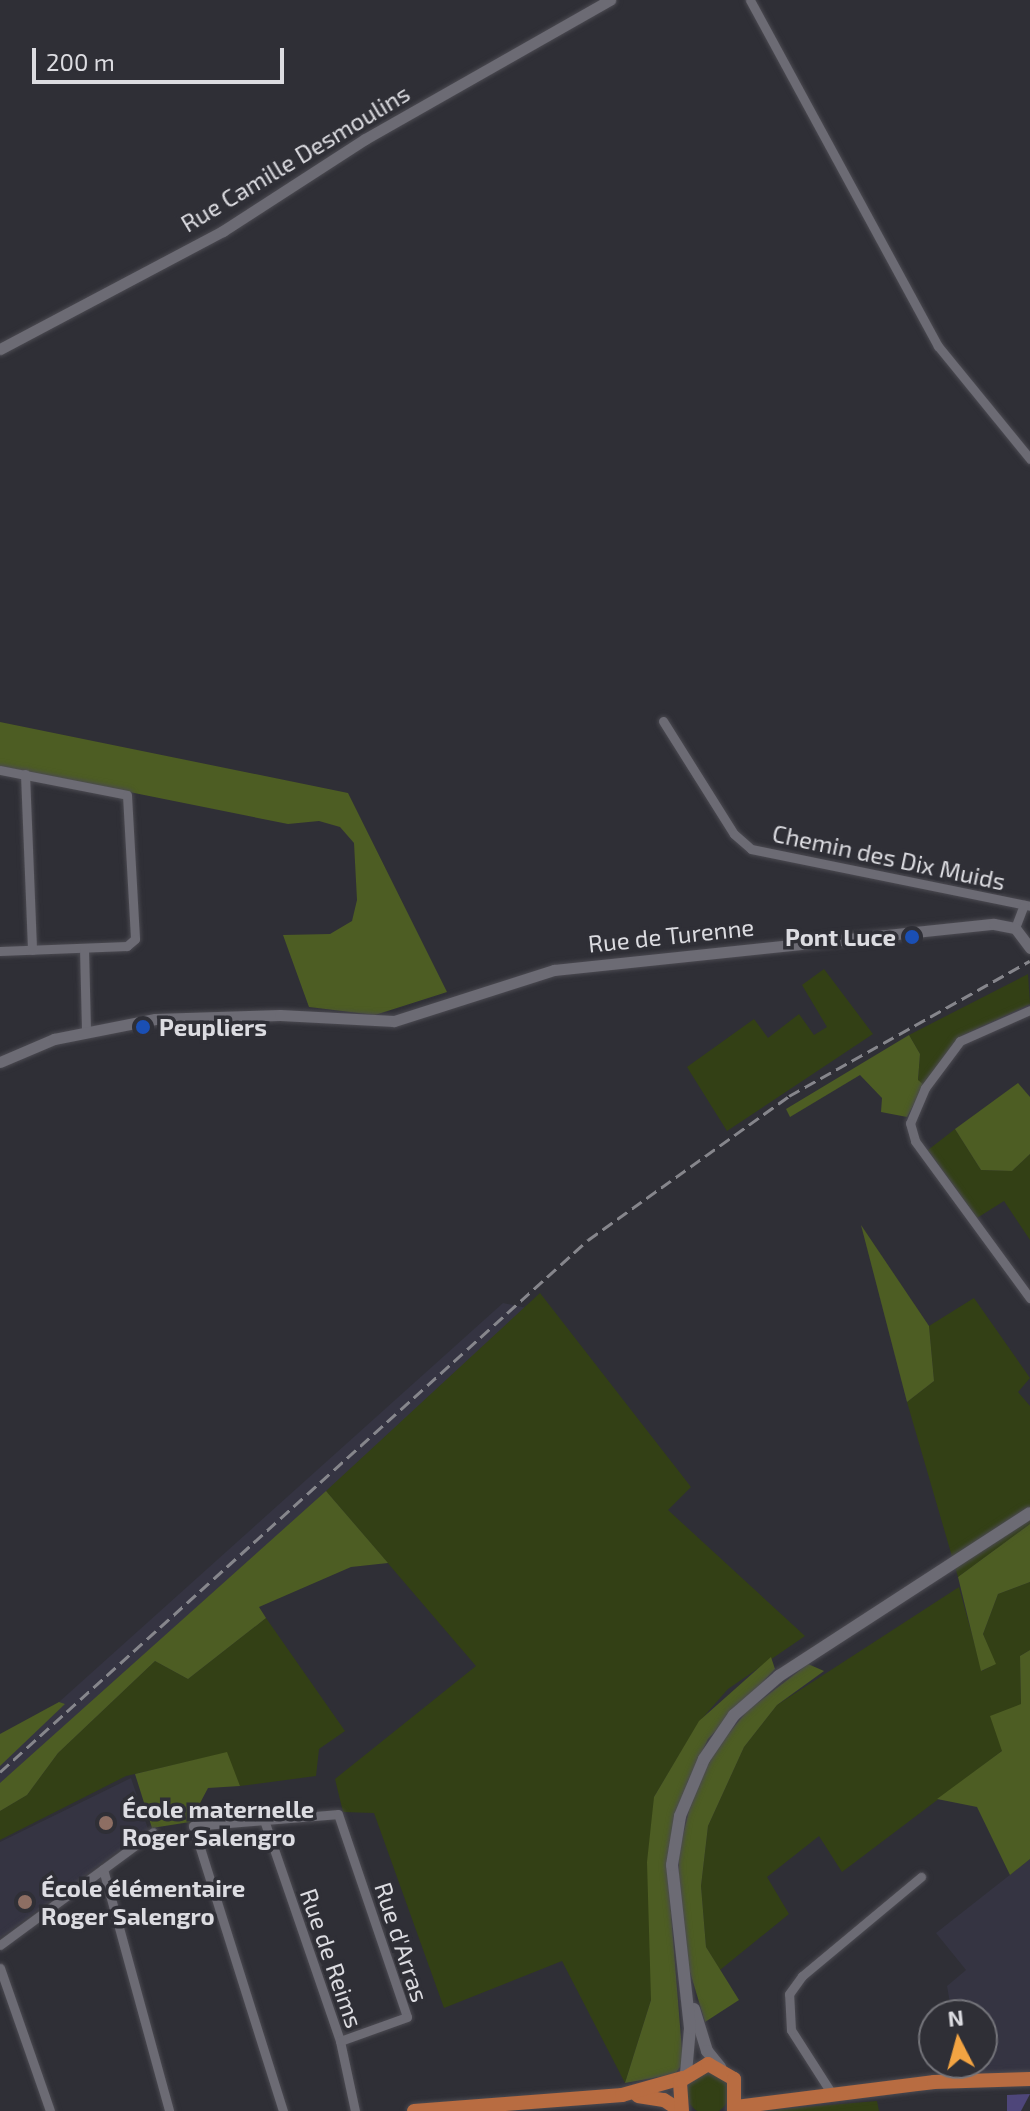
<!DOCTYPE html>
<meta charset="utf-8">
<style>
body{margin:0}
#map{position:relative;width:1030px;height:2111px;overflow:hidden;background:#2f2f36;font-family:"Exo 2",sans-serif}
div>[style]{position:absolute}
.built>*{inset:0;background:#353442}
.green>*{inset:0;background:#334015}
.round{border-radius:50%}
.forest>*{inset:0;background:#4d5d23}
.building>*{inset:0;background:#4e467a}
.roads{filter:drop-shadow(0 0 2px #4b4a51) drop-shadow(0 0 2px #4b4a51)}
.minor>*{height:9px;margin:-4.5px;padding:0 4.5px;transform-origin:4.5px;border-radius:4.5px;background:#6c6b74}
.tertiary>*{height:11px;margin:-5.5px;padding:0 5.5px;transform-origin:5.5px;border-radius:5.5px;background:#6c6b74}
.secondary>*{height:12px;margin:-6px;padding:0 6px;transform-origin:6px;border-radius:6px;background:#6c6b74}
.primary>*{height:14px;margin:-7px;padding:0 7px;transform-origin:7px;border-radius:7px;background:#b86c41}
.rail>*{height:3px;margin-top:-1.5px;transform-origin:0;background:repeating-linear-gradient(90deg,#86868c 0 12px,transparent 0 18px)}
.dots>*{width:22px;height:22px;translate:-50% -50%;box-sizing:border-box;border:4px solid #2f2f36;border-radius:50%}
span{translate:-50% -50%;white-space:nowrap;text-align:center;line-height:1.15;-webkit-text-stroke:7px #2f2f36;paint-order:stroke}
.street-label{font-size:24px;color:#dcdce1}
.poi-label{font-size:24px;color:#dcdce1;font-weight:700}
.right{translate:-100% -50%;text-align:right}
.left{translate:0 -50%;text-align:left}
.north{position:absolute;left:918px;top:1999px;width:80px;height:80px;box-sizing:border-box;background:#2f2f36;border:2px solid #74747a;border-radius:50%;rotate:354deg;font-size:22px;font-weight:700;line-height:32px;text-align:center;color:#dcdce1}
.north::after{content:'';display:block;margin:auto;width:28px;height:36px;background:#f3a442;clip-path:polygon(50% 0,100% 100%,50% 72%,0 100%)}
.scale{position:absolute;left:32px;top:48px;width:252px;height:36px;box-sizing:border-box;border:4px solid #dcdce1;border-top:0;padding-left:10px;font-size:24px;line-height:28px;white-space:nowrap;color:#dcdce1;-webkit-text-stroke:6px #2f2f36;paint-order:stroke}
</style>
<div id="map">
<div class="built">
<i style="clip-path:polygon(503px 1303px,527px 1308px,0 1799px,0 1755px)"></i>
<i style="clip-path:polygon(131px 1778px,148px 1829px,0 1938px,0 1842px)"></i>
<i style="clip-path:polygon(1030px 1859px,1030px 2074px,960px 2074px,959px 2063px,982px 2063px,982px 2015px,952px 2015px,947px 1986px,966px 1970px,936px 1933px)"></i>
</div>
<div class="green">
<i style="clip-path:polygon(824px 969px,873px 1034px,727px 1131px,687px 1067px,754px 1019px,768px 1038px,799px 1014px,814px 1035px,827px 1027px,802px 985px)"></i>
<i style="clip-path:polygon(1028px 974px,1030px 1004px,963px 1035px,924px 1085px,918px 1081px,920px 1054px,909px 1035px)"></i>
<i style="clip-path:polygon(955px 1129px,981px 1170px,1012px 1171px,1030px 1154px,1030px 1240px,1004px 1201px,977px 1218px,928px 1150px)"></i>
<i style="clip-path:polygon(540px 1293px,691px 1487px,668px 1510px,805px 1636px,728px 1689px,699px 1722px,654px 1797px,651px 2000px,625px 2083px,562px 1961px,444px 2008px,374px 1813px,343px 1812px,335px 1779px,476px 1666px,326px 1491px)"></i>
<i style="clip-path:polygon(974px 1298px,1030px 1378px,1018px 1392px,1030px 1406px,1030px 1524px,958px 1577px,907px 1402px,934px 1381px,929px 1326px)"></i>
<i style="clip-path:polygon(1030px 1582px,1030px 1650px,1020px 1656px,1021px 1704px,1002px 1751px,842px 1872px,819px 1836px,767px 1877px,789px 1914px,720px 1970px,706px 1947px,701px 1886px,708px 1826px,744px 1747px,777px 1705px,959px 1587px,982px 1671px,995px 1664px,983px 1634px,998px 1594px)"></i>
<i style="clip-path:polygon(266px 1618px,345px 1731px,319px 1749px,316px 1776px,240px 1786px,226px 1753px,126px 1776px,0 1840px,0 1811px,27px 1795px,58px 1753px,155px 1661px,188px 1679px)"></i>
<i class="round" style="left:687px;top:2072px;width:42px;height:42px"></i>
<i style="clip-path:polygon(877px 2101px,879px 2111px,757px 2111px)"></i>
</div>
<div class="forest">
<i style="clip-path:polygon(0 722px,348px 793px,447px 992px,375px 1015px,309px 1007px,283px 935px,330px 934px,352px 921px,357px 900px,354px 843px,340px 827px,319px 821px,288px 824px,0 766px)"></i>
<i style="clip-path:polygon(909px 1035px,920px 1054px,918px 1080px,924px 1085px,907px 1117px,881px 1112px,882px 1098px,860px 1075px,790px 1117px,786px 1109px)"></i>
<i style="clip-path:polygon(1018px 1083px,1030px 1097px,1030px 1154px,1012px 1171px,981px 1170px,955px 1129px)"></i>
<i style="clip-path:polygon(861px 1225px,929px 1326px,934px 1381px,907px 1402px)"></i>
<i style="clip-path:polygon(326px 1491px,388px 1563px,351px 1567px,259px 1607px,266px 1618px,188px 1679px,155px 1661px,58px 1753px,27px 1795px,0 1811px,0 1783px)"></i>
<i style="clip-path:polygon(1030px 1524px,1030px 1582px,998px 1594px,983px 1634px,996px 1664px,981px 1671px,958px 1577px)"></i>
<i style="clip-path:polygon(1030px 1650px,1030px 1859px,1010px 1875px,977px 1807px,937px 1799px,1002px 1751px,990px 1716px,1021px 1704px,1020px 1656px)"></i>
<i style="clip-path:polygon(771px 1657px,775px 1669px,708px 1739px,687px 1783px,667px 1864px,683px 2063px,675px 2074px,625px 2083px,651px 2000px,647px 1862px,654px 1797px,699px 1721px)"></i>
<i style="clip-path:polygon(808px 1664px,824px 1671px,777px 1705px,744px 1747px,708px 1826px,701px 1886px,706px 1947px,739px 2000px,705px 2022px,684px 1952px,679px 1900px,679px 1852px,693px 1794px,716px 1749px,747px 1711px)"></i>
<i style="clip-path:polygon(59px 1702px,65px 1704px,0 1766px,0 1734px)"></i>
<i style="clip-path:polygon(227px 1752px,240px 1786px,208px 1788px,190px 1822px,152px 1828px,135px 1774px)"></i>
</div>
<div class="building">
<i style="clip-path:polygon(1030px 2094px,1021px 2111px,1007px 2111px,1007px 2095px)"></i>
</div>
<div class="roads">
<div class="minor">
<i style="left:750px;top:0;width:394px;rotate:61.5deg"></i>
<i style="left:938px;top:346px;width:146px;rotate:50.8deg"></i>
<i style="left:663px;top:721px;width:133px;rotate:57.9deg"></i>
<i style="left:734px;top:834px;width:23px;rotate:41deg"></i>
<i style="left:751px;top:849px;width:285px;rotate:11.5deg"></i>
<i style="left:0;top:770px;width:129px;rotate:11.1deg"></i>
<i style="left:127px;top:795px;width:144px;rotate:86.8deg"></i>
<i style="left:135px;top:939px;width:11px;rotate:139deg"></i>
<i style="left:127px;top:946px;width:127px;rotate:177.7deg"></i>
<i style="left:25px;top:774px;width:176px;rotate:87.7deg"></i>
<i style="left:1015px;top:928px;width:25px;rotate:-69deg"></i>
<i style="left:84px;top:948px;width:84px;rotate:88.6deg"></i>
<i style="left:1030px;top:1010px;width:77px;rotate:156.1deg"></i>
<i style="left:960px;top:1041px;width:59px;rotate:126.7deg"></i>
<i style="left:925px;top:1088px;width:38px;rotate:113deg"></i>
<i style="left:910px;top:1123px;width:19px;rotate:74deg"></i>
<i style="left:915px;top:1141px;width:195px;rotate:53.8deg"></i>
<i style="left:264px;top:1820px;width:234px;rotate:71deg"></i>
<i style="left:340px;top:2041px;width:72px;rotate:77.9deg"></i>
<i style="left:103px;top:1869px;width:251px;rotate:74.7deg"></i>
<i style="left:0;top:1945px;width:190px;rotate:-36.4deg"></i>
<i style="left:0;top:1968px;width:151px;rotate:70.7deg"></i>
<i style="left:832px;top:2094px;width:76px;rotate:-122.6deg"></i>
<i style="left:791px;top:2030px;width:36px;rotate:-93deg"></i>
<i style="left:789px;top:1994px;width:22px;rotate:-54deg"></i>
<i style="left:802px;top:1976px;width:155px;rotate:-39.8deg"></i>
<i style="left:283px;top:2111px;width:299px;rotate:-107.5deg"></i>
<i style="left:193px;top:1826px;width:145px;rotate:-4.7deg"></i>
<i style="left:338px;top:1814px;width:214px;rotate:71.2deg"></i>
<i style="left:407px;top:2017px;width:71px;rotate:160.3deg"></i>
</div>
<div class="tertiary">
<i style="left:0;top:349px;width:252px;rotate:-27.9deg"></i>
<i style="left:223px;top:231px;width:169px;rotate:-32.9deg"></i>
<i style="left:365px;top:139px;width:282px;rotate:-29.6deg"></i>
<i style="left:0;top:1062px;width:59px;rotate:-23.1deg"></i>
<i style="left:54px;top:1039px;width:103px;rotate:-11.2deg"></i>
<i style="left:155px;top:1019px;width:125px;rotate:-1.8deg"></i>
<i style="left:280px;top:1015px;width:114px;rotate:3deg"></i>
<i style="left:394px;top:1021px;width:168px;rotate:-17.7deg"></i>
<i style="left:554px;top:970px;width:442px;rotate:-6deg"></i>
<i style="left:994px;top:924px;width:21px;rotate:11deg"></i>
<i style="left:1015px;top:928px;width:25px;rotate:53deg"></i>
</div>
<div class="secondary">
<i style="left:694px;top:2009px;width:44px;rotate:72.8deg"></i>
<i style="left:707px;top:2051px;width:21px;rotate:51deg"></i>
<i style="left:686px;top:2073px;width:45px;rotate:-84.9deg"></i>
<i style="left:690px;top:2028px;width:164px;rotate:-96.3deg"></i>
<i style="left:672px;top:1865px;width:50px;rotate:-80.7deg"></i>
<i style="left:680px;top:1816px;width:62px;rotate:-67.2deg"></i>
<i style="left:704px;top:1759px;width:53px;rotate:-55.7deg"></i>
<i style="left:734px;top:1715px;width:60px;rotate:-40.9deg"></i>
<i style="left:779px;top:1676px;width:299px;rotate:-33deg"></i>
</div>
<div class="primary">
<i style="left:638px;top:2096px;width:26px;rotate:9deg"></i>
<i style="left:664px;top:2100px;width:20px;rotate:33deg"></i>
<i style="left:736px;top:2107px;width:200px;rotate:-7.2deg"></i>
<i style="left:934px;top:2082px;width:96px;rotate:-1.8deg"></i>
<i style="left:414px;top:2111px;width:209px;rotate:-4.4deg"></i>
<i style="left:622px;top:2095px;width:62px;rotate:-15.8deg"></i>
<i style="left:682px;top:2111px;width:30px;rotate:-94deg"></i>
<i style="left:680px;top:2081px;width:33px;rotate:-31deg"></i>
<i style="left:708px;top:2064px;width:30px;rotate:30deg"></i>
<i style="left:734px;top:2079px;width:32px;rotate:90deg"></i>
</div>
</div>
<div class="rail">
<i style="left:0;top:1772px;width:793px;rotate:-42.14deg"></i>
<i style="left:588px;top:1240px;width:247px;rotate:-35.6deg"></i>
<i style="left:789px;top:1096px;width:276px;rotate:-29.3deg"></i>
</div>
<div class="dots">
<i style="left:912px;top:937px;background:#1a4fb4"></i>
<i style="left:143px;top:1027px;background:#1a4fb4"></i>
<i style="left:106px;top:1823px;background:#8d6e63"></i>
<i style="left:25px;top:1902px;background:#8d6e63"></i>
</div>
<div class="street-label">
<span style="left:295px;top:158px;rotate:-31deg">Rue Camille Desmoulins</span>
<span style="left:889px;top:857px;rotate:12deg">Chemin des Dix Muids</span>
<span style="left:671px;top:935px;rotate:-6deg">Rue de Turenne</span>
<span style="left:402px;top:1942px;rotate:72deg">Rue d'Arras</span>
<span style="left:332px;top:1958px;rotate:71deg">Rue de Reims</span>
</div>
<div class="poi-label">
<span class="right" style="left:896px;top:937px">Pont Luce</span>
<span class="left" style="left:159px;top:1027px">Peupliers</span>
<span class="left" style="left:122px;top:1823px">École maternelle<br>Roger Salengro</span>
<span class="left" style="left:41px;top:1902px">École élémentaire<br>Roger Salengro</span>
</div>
<div class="north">N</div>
<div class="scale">200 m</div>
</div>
